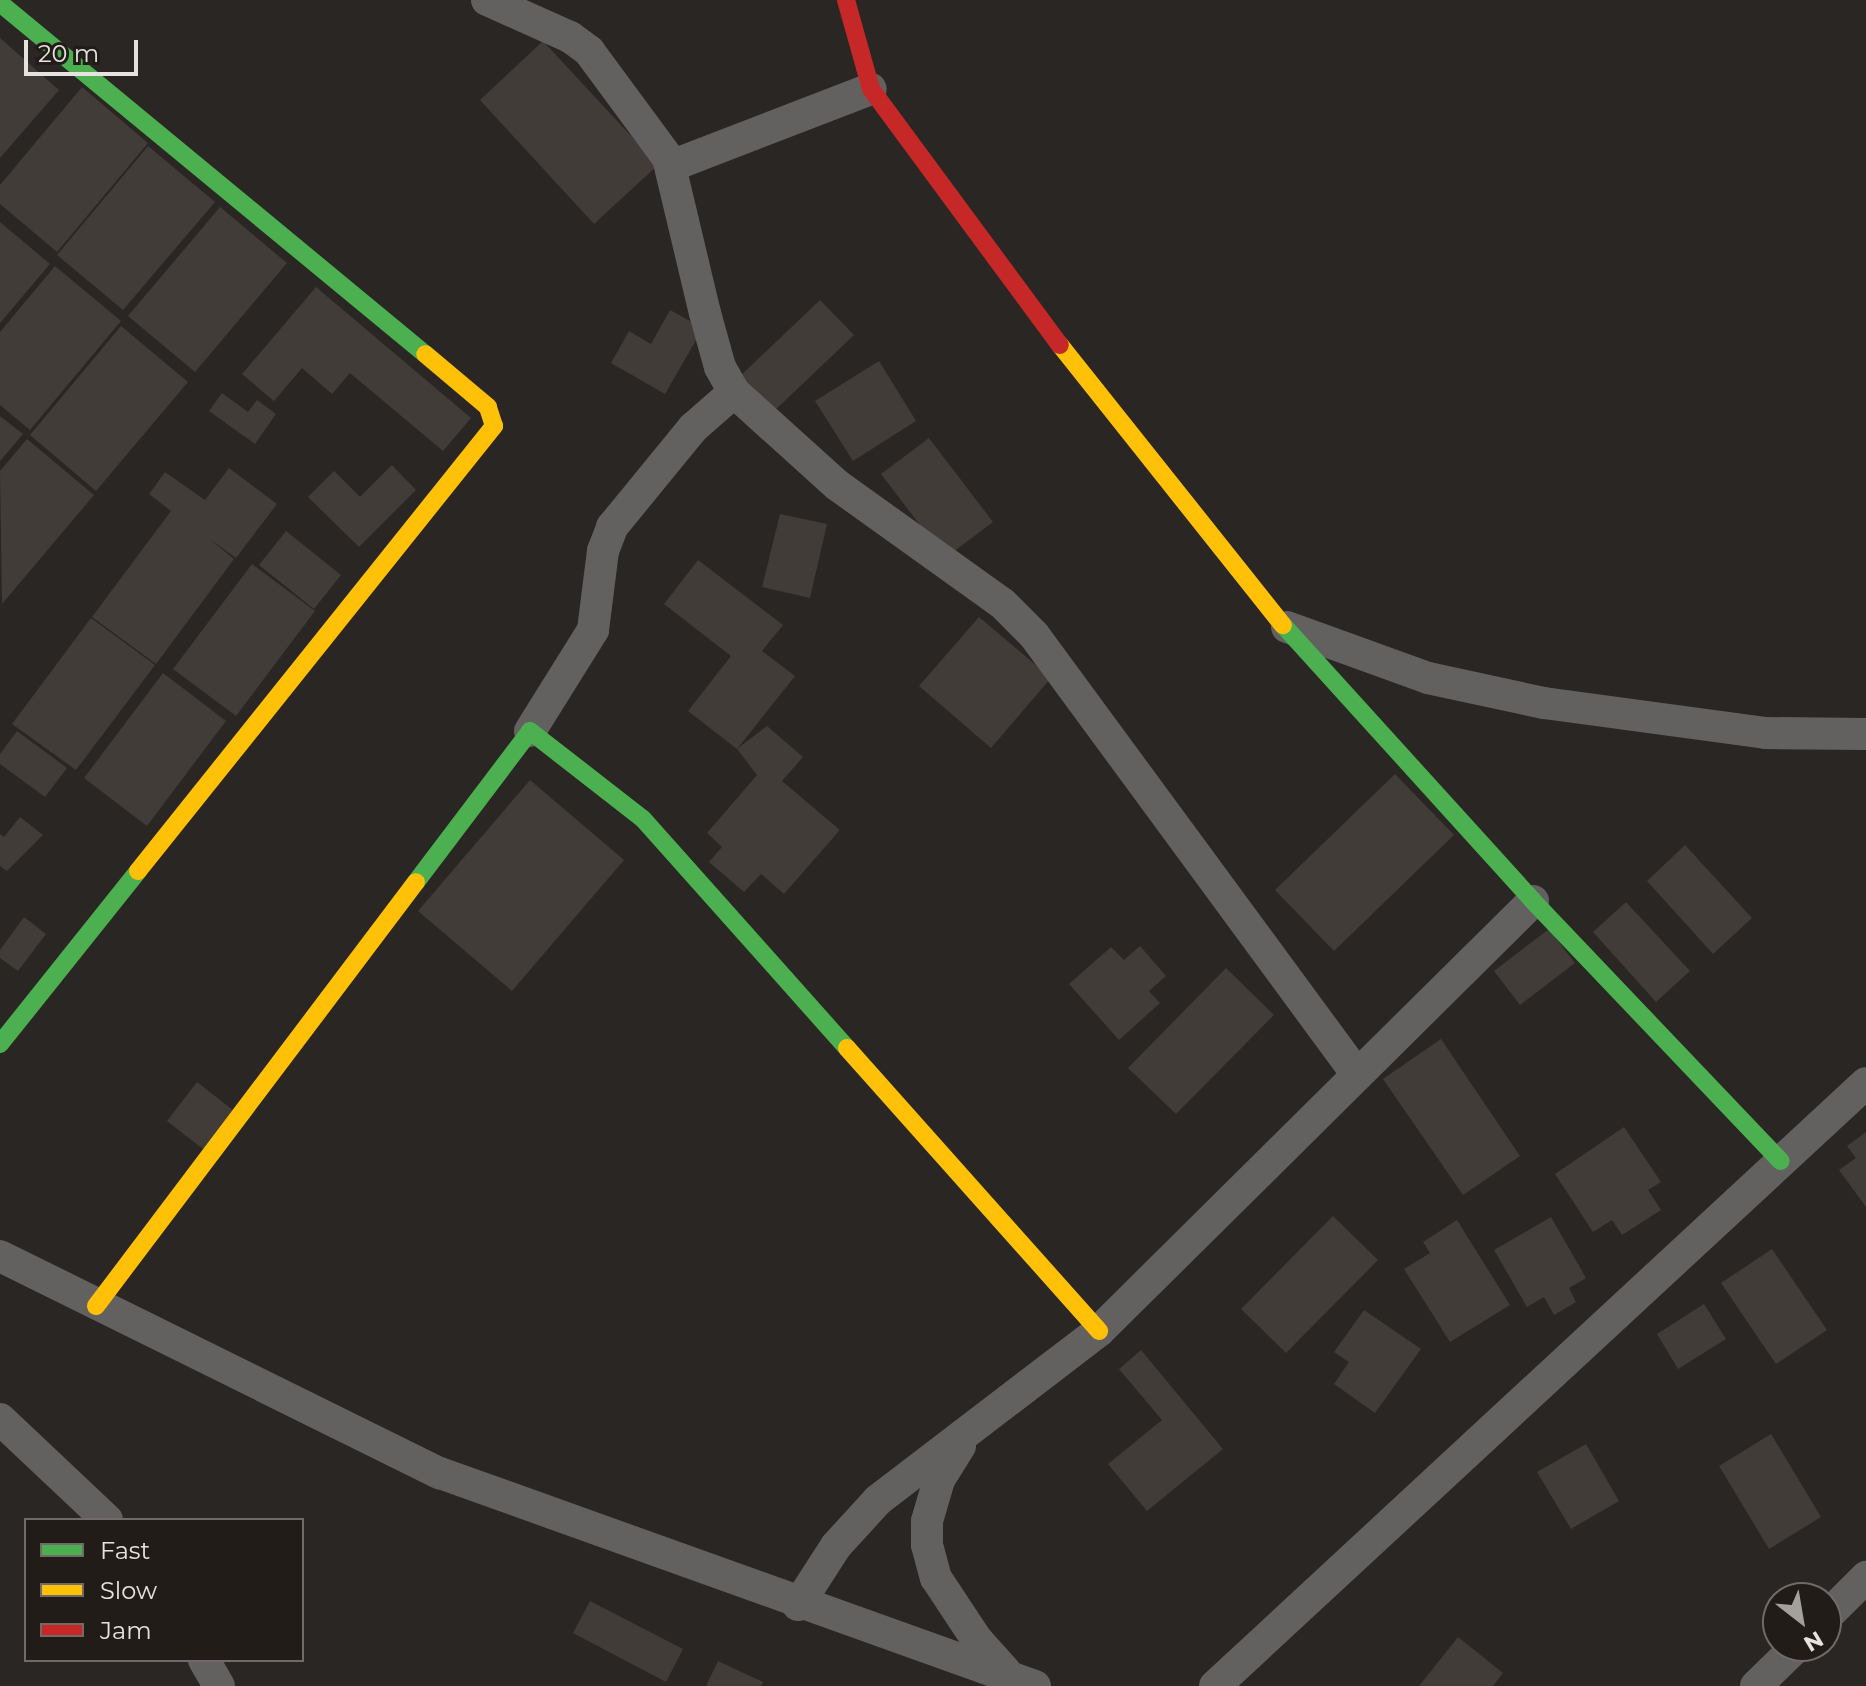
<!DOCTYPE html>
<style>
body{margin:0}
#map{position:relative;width:1866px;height:1686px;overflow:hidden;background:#292624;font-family:Montserrat,sans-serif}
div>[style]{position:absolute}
.building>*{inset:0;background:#413c37}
.street>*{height:32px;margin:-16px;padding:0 16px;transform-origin:16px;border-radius:16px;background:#636160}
.fast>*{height:18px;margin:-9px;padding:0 9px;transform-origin:9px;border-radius:9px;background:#4caf50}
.slow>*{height:18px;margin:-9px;padding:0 9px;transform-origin:9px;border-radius:9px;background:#ffc107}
.jam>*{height:18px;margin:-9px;padding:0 9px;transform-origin:9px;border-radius:9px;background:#c62828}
span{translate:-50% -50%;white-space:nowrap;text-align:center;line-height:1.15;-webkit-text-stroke:8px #221c19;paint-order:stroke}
.legend{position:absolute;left:24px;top:1518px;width:280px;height:144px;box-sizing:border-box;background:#221c19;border:2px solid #706b69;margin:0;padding:10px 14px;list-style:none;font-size:24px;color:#e6e2e0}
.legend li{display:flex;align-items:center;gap:16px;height:40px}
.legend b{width:40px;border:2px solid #706b69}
.north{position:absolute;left:1762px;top:1582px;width:80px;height:80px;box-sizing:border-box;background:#221c19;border:2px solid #706b69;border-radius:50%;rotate:149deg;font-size:22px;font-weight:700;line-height:32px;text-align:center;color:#e6e2e0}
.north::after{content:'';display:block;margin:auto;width:28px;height:36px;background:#a4a09e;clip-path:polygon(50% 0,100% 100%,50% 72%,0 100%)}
.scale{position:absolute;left:24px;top:40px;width:114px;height:36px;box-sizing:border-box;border:4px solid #e6e2e0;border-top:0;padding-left:10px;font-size:24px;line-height:28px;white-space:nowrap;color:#e6e2e0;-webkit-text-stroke:6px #221c19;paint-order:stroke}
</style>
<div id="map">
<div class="building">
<i style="clip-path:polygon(0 38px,59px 90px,0 158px)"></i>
<i style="clip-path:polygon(543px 41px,658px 165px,594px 224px,480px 100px)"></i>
<i style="clip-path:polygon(82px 87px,148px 143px,57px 252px,0 204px,0 185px)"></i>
<i style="clip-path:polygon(148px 146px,215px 202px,123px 310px,57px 255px)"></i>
<i style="clip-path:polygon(220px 207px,287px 263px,195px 372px,128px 316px)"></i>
<i style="clip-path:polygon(0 222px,50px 264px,0 323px)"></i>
<i style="clip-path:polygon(55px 266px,121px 321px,30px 430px,0 405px,0 332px)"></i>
<i style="clip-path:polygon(316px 287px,471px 418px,443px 451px,350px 373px,332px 394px,302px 368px,274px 401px,242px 374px)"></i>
<i style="clip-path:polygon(820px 300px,854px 335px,771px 414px,737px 379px)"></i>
<i style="clip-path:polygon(670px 310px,703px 328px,665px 394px,611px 363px,629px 331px,651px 344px)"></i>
<i style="clip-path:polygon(121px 326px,188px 382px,96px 491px,30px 435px)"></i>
<i style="clip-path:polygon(879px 361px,916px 421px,853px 461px,815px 401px)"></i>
<i style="clip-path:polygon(222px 393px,248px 412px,257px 400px,276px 414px,255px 444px,209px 411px)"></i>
<i style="clip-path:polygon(0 416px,23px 434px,0 461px)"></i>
<i style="clip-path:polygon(929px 438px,993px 522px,945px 558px,881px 474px)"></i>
<i style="clip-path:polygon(27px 439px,94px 495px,2px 604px,0 471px)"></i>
<i style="clip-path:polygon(392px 465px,416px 490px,359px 547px,308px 497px,334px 471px,360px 497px)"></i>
<i style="clip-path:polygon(229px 468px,277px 504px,236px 558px,211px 540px,234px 559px,156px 664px,92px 617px,171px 511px,149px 494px,165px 472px,205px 500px)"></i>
<i style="clip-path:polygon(780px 514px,827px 524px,810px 598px,762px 587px)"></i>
<i style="clip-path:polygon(286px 531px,341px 575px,314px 609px,259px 565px)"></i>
<i style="clip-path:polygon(698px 560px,783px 625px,762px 651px,795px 676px,737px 749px,688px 711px,731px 656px,664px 604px)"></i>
<i style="clip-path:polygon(252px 564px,315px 611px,236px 716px,173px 669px)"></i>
<i style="clip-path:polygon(979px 617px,1051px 678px,991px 748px,919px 686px)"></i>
<i style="clip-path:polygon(91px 618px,155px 665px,76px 770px,12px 724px)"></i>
<i style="clip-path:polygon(163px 673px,226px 721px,147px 826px,84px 778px)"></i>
<i style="clip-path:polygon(767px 726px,803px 757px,782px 781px,840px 830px,784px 894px,761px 874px,744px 892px,709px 862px,722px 847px,707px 833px,757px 775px,737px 749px)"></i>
<i style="clip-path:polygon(17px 731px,67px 768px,45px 797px,0 764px,0 754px)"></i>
<i style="clip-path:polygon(1395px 774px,1454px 835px,1334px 951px,1275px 890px)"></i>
<i style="clip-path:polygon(530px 780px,624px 860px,512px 991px,418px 911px)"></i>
<i style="clip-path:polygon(20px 817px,43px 835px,7px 871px,0 866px,0 834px,4px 837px)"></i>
<i style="clip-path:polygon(1685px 845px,1752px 918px,1713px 954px,1647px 881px)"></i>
<i style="clip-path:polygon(1626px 902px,1690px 971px,1656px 1002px,1593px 932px)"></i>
<i style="clip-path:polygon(24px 917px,46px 934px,18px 971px,0 958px,0 950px)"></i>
<i style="clip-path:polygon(1549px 929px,1575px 963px,1520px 1005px,1494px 971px)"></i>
<i style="clip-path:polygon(1140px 946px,1166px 976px,1149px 991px,1160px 1003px,1119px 1040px,1069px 984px,1111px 947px,1124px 960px)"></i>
<i style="clip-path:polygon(1226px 968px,1274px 1015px,1176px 1114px,1128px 1068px)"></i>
<i style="clip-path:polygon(1441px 1039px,1520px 1156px,1463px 1195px,1383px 1079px)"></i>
<i style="clip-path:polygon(197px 1082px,238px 1114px,208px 1153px,167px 1121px)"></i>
<i style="clip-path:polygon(1624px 1127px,1661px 1182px,1648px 1190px,1661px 1210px,1622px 1235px,1612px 1220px,1593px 1232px,1555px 1174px)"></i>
<i style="clip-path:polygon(1866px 1132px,1866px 1207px,1839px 1170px,1856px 1158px,1847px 1146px)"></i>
<i style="clip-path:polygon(1333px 1216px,1378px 1260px,1286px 1353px,1241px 1309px)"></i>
<i style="clip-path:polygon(1551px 1217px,1586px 1278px,1569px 1288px,1576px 1302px,1554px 1315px,1544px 1297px,1527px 1307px,1494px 1250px)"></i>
<i style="clip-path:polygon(1457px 1220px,1510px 1305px,1450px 1342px,1404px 1269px,1430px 1253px,1423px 1242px)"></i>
<i style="clip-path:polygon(1772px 1249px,1827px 1330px,1776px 1364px,1721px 1283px)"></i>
<i style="clip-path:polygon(1704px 1304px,1726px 1339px,1678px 1369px,1657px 1334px)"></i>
<i style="clip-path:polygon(1364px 1310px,1421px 1349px,1375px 1413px,1334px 1384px,1349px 1362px,1334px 1352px)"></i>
<i style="clip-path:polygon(1141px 1350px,1223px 1449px,1147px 1511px,1108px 1464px,1162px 1420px,1119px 1369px)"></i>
<i style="clip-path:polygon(1771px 1434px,1821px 1517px,1769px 1549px,1719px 1466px)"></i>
<i style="clip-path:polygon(1586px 1444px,1619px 1501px,1571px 1529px,1537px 1472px)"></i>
<i style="clip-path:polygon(590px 1601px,683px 1649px,666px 1682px,573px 1633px)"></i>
<i style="clip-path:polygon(1458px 1637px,1503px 1673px,1493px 1686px,1419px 1686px)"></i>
<i style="clip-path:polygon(718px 1661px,763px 1682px,761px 1686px,706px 1686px)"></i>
</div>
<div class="street">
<i style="left:487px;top:0;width:91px;rotate:24deg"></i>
<i style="left:570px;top:37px;width:24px;rotate:36deg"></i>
<i style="left:589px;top:51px;width:133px;rotate:53.6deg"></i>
<i style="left:668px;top:158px;width:159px;rotate:76.6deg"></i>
<i style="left:705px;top:313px;width:56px;rotate:74.5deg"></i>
<i style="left:720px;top:367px;width:29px;rotate:61deg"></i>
<i style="left:734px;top:392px;width:139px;rotate:42.1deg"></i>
<i style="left:837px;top:485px;width:203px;rotate:35.6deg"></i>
<i style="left:1002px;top:603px;width:45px;rotate:45deg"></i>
<i style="left:1034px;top:635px;width:544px;rotate:53.68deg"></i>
<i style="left:671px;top:166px;width:214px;rotate:-21.1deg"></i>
<i style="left:1287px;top:627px;width:150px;rotate:19.9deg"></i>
<i style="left:1428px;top:678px;width:119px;rotate:12.2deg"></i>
<i style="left:1544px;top:703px;width:224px;rotate:7.7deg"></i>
<i style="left:1766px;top:733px;width:100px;rotate:0.6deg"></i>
<i style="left:530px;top:731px;width:119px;rotate:-58deg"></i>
<i style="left:593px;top:630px;width:80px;rotate:-82.8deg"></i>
<i style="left:603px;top:551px;width:26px;rotate:-69deg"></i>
<i style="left:612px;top:527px;width:128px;rotate:-50.7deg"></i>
<i style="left:693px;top:428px;width:55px;rotate:-41.3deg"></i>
<i style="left:0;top:1256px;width:491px;rotate:26.3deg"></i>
<i style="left:440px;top:1473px;width:632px;rotate:19.7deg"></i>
<i style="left:0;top:1419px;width:147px;rotate:43.3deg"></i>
<i style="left:960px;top:1446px;width:40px;rotate:122deg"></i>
<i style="left:939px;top:1480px;width:43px;rotate:106.3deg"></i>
<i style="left:927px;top:1521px;width:24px;rotate:90deg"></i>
<i style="left:927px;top:1545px;width:34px;rotate:75deg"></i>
<i style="left:936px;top:1578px;width:74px;rotate:56.5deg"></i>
<i style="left:977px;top:1640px;width:42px;rotate:47.9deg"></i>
<i style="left:798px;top:1605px;width:70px;rotate:-57.2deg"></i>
<i style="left:836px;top:1546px;width:62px;rotate:-47.6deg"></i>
<i style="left:878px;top:1500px;width:278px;rotate:-37.4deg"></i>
<i style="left:1099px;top:1331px;width:611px;rotate:-44.73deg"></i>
<i style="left:1826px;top:1617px;width:57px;rotate:-45deg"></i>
<i style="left:204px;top:1660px;width:30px;rotate:60deg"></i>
<i style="left:1215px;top:1686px;width:887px;rotate:-42.81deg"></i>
<i style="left:1756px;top:1686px;width:57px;rotate:-44.3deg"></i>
</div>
<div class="fast">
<i style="left:0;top:3px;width:551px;rotate:39.55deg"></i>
<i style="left:1283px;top:625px;width:372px;rotate:47.8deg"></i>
<i style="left:1533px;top:901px;width:359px;rotate:46.4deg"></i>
<i style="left:416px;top:882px;width:189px;rotate:-52.9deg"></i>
<i style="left:530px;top:731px;width:143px;rotate:37.9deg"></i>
<i style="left:643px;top:819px;width:307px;rotate:48.3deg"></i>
<i style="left:0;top:1044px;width:221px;rotate:-51.4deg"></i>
</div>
<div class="slow">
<i style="left:1060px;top:345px;width:358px;rotate:51.5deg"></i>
<i style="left:138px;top:871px;width:570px;rotate:-51.34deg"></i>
<i style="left:494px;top:426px;width:20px;rotate:-108deg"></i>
<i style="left:488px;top:407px;width:82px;rotate:-139.9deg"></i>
<i style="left:847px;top:1048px;width:379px;rotate:48.3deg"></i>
<i style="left:96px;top:1306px;width:531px;rotate:-52.96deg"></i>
</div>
<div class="jam">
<i style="left:846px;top:0;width:92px;rotate:74.3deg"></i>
<i style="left:871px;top:89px;width:318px;rotate:53.6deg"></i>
</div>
<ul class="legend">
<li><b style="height:10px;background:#4caf50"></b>Fast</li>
<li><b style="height:10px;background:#ffc107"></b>Slow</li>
<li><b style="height:10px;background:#c62828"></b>Jam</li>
</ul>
<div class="north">N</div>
<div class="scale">20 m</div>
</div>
